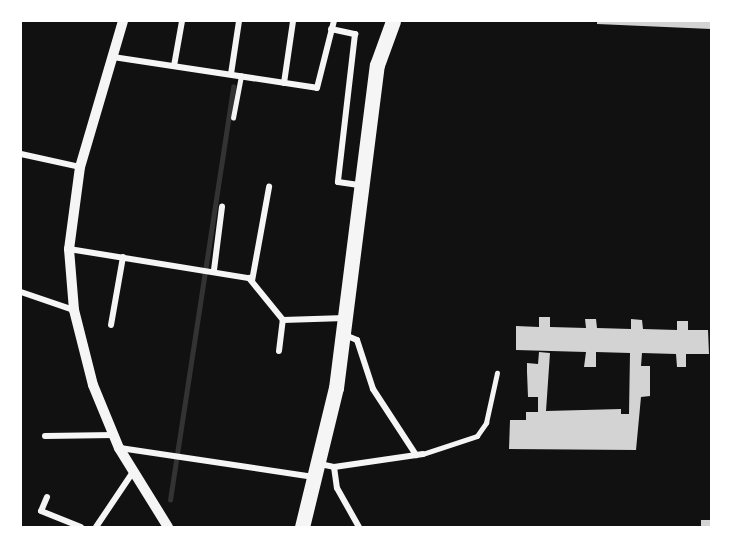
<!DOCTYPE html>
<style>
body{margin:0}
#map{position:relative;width:732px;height:548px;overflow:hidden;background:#111;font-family:Helvetica,sans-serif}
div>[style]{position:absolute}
.stream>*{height:4.5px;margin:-2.25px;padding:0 2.25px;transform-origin:2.25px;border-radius:2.25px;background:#333}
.building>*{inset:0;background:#d3d3d3}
.service>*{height:4.5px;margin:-2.25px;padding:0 2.25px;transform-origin:2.25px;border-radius:2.25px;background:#f5f5f5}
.minor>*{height:6px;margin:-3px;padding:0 3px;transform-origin:3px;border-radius:3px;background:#f5f5f5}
.tertiary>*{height:10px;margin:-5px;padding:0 5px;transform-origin:5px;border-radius:5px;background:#f5f5f5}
.primary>*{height:15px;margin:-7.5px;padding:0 7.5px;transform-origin:7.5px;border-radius:7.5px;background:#f5f5f5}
span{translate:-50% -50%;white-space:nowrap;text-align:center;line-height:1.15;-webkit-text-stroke:6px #fff;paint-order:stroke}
.frame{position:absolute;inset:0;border:22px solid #fff;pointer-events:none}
</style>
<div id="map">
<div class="stream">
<i style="left:170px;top:500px;width:418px;rotate:-81.3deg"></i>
</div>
<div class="building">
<i style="clip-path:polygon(597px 21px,711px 21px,711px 29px,597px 24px)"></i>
<i style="clip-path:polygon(539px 317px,550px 317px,550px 327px,586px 328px,585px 319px,596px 319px,597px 328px,631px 329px,631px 319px,642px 320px,643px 329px,677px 330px,677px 321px,688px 321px,688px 330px,708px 330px,709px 354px,686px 354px,686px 367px,677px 367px,676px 354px,642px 353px,641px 366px,650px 366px,650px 396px,641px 397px,636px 450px,509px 449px,510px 420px,526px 420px,526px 412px,538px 412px,538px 397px,528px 397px,527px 372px,527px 363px,538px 364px,539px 352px,550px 353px,546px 411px,621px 409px,621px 414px,629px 414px,630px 353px,596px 352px,596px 367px,584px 367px,586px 352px,516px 350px,516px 326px,539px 327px)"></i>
<i style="clip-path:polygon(701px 520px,711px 520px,711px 527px,701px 527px)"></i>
</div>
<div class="service">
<i style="left:233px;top:118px;width:43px;rotate:-79.2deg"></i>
<i style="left:423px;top:454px;width:57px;rotate:-18.4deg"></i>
<i style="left:477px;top:436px;width:16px;rotate:-55deg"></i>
<i style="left:486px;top:423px;width:51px;rotate:-77.6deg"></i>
</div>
<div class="minor">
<i style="left:331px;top:29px;width:25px;rotate:12deg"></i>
<i style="left:355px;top:34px;width:149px;rotate:96.6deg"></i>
<i style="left:338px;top:182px;width:21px;rotate:8deg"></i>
<i style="left:113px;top:57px;width:206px;rotate:8.6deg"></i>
<i style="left:317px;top:88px;width:69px;rotate:-75.8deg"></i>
<i style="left:174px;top:66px;width:46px;rotate:-79.9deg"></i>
<i style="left:231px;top:74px;width:54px;rotate:-81.4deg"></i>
<i style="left:284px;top:83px;width:63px;rotate:-81.7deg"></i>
<i style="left:21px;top:154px;width:60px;rotate:12.4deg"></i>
<i style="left:69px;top:249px;width:182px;rotate:9.2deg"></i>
<i style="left:249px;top:278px;width:54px;rotate:51deg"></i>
<i style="left:283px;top:320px;width:62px;rotate:-1.8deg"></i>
<i style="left:214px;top:270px;width:64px;rotate:-82.8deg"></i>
<i style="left:252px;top:281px;width:96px;rotate:-79.7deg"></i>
<i style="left:21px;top:292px;width:56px;rotate:18.8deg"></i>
<i style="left:111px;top:325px;width:69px;rotate:-80deg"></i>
<i style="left:345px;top:335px;width:13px;rotate:23deg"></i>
<i style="left:357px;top:340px;width:52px;rotate:71.9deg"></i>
<i style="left:373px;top:389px;width:79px;rotate:56.9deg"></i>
<i style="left:279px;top:351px;width:31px;rotate:-83deg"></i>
<i style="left:45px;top:436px;width:69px;rotate:-0.8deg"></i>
<i style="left:120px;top:448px;width:196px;rotate:8.5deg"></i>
<i style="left:320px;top:464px;width:14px;rotate:12deg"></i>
<i style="left:334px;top:467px;width:21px;rotate:82deg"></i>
<i style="left:337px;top:488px;width:45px;rotate:60.6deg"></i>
<i style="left:334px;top:467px;width:90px;rotate:-8.3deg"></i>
<i style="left:47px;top:497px;width:15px;rotate:113deg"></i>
<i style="left:41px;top:511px;width:43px;rotate:21.8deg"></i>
<i style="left:96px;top:527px;width:66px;rotate:-56.1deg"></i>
</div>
<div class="tertiary">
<i style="left:123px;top:21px;width:152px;rotate:106.4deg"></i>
<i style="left:80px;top:167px;width:83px;rotate:97.6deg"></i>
<i style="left:69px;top:249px;width:61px;rotate:85.3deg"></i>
<i style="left:74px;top:310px;width:77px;rotate:75.8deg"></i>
<i style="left:93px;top:385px;width:68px;rotate:67.6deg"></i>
<i style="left:119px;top:448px;width:93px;rotate:58.2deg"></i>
</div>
<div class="primary">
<i style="left:302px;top:527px;width:143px;rotate:-76.3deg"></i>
<i style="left:336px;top:388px;width:326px;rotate:-82.8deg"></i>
<i style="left:377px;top:65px;width:47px;rotate:-70deg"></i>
</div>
<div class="frame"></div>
</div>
